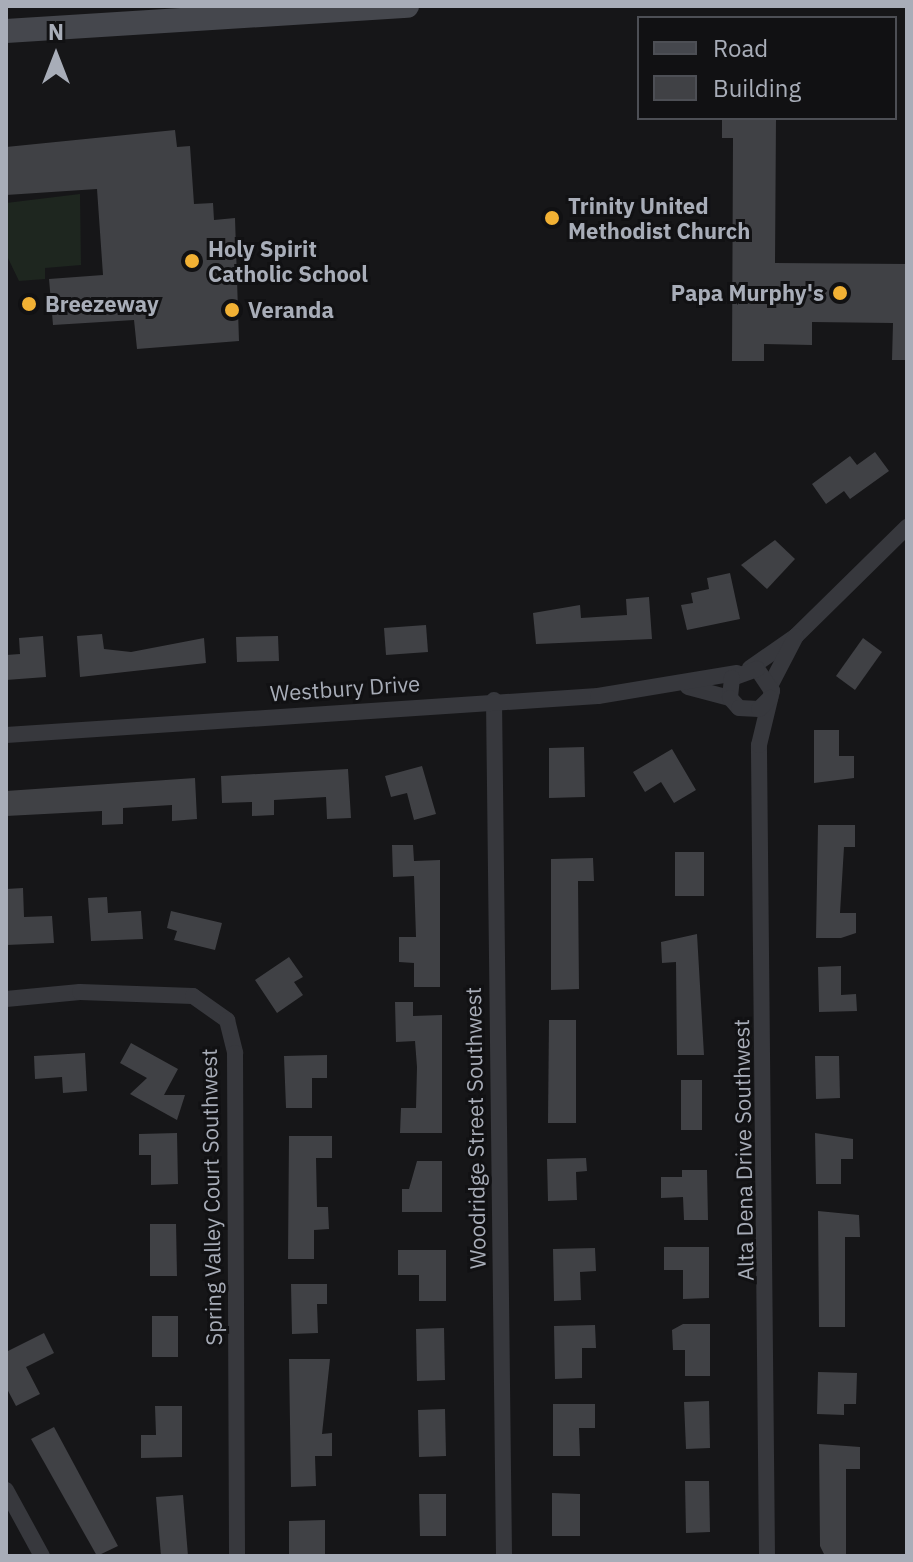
<!DOCTYPE html>
<style>
body{margin:0}
#map{position:relative;width:913px;height:1562px;overflow:hidden;background:#161618;font-family:"IBM Plex Sans",sans-serif}
div>[style]{position:absolute}
.green>*{inset:0;background:#1e261f}
.building>*{inset:0;background:#404145}
.street>*{height:16px;margin:-8px;padding:0 8px;transform-origin:8px;border-radius:8px;background:#37383d}
.secondary>*{height:24px;margin:-12px;padding:0 12px;transform-origin:12px;border-radius:12px;background:#45474d}
.dots>*{width:22px;height:22px;translate:-50% -50%;box-sizing:border-box;border:4px solid #111113;border-radius:50%}
span{translate:-50% -50%;white-space:nowrap;text-align:center;line-height:1.15;-webkit-text-stroke:6px #111113;paint-order:stroke}
.poi-label{font-size:22px;color:#a8adb8;font-weight:700}
.left{translate:0 -50%;text-align:left}
.right{translate:-100% -50%;text-align:right}
.street-label{font-size:22px;color:#a8adb8}
.frame{position:absolute;inset:0;border:8px solid #a8adb8;pointer-events:none}
.legend{position:absolute;left:637px;top:16px;width:260px;height:104px;box-sizing:border-box;background:#111113;border:2px solid #4d4f55;margin:0;padding:10px 14px;list-style:none;font-size:24px;color:#a8adb8}
.legend li{display:flex;align-items:center;gap:16px;height:40px}
.legend b{width:40px;border:2px solid #4d4f55}
.north{position:absolute;left:16px;top:16px;width:80px;height:80px;-webkit-text-stroke:6px #111113;paint-order:stroke;rotate:0deg;font-size:22px;font-weight:700;line-height:32px;text-align:center;color:#a8adb8}
.north::after{content:'';display:block;margin:auto;width:28px;height:36px;background:#a8adb8;clip-path:polygon(50% 0,100% 100%,50% 72%,0 100%)}
</style>
<div id="map">
<div class="green">
<i style="clip-path:polygon(80px 194px,81px 265px,45px 268px,45px 279px,19px 281px,6px 254px,6px 203px)"></i>
</div>
<div class="building">
<i style="clip-path:polygon(722px 118px,776px 118px,775px 263px,907px 264px,907px 360px,892px 360px,893px 323px,812px 322px,812px 345px,764px 344px,764px 361px,732px 361px,733px 138px,722px 138px)"></i>
<i style="clip-path:polygon(175px 130px,177px 147px,190px 146px,194px 204px,213px 203px,214px 220px,235px 218px,239px 341px,137px 349px,134px 320px,53px 325px,49px 279px,103px 275px,97px 189px,6px 195px,6px 147px)"></i>
<i style="clip-path:polygon(875px 452px,889px 471px,850px 499px,844px 491px,826px 504px,812px 484px,850px 456px,857px 465px)"></i>
<i style="clip-path:polygon(775px 540px,795px 559px,767px 589px,741px 565px)"></i>
<i style="clip-path:polygon(730px 573px,740px 619px,687px 630px,681px 605px,693px 603px,691px 593px,709px 589px,707px 578px)"></i>
<i style="clip-path:polygon(649px 597px,652px 639px,536px 644px,533px 613px,580px 605px,581px 618px,627px 615px,626px 599px)"></i>
<i style="clip-path:polygon(426px 625px,428px 652px,386px 655px,384px 628px)"></i>
<i style="clip-path:polygon(102px 634px,104px 649px,131px 652px,204px 638px,206px 663px,80px 677px,77px 636px)"></i>
<i style="clip-path:polygon(43px 636px,46px 677px,6px 680px,6px 655px,20px 654px,19px 638px)"></i>
<i style="clip-path:polygon(278px 636px,279px 661px,237px 662px,236px 637px)"></i>
<i style="clip-path:polygon(863px 638px,882px 652px,855px 690px,836px 676px)"></i>
<i style="clip-path:polygon(814px 730px,839px 730px,839px 756px,854px 756px,854px 778px,814px 783px)"></i>
<i style="clip-path:polygon(584px 747px,585px 797px,549px 798px,549px 748px)"></i>
<i style="clip-path:polygon(672px 749px,696px 790px,674px 803px,661px 782px,645px 792px,633px 772px)"></i>
<i style="clip-path:polygon(422px 766px,436px 814px,414px 820px,407px 793px,391px 797px,385px 776px)"></i>
<i style="clip-path:polygon(348px 769px,351px 818px,327px 819px,326px 797px,274px 800px,274px 815px,252px 816px,252px 802px,222px 803px,221px 776px)"></i>
<i style="clip-path:polygon(195px 778px,197px 819px,172px 821px,172px 805px,123px 808px,123px 824px,102px 825px,102px 811px,6px 816px,6px 791px)"></i>
<i style="clip-path:polygon(818px 825px,855px 825px,855px 847px,844px 847px,840px 913px,856px 913px,856px 933px,841px 938px,816px 938px)"></i>
<i style="clip-path:polygon(392px 845px,413px 845px,414px 861px,440px 860px,440px 987px,414px 987px,414px 963px,399px 962px,399px 937px,416px 937px,414px 876px,393px 877px)"></i>
<i style="clip-path:polygon(675px 852px,704px 852px,704px 896px,675px 896px)"></i>
<i style="clip-path:polygon(593px 858px,594px 881px,578px 881px,579px 989px,551px 990px,551px 859px)"></i>
<i style="clip-path:polygon(23px 888px,24px 917px,52px 916px,54px 943px,6px 945px,6px 889px)"></i>
<i style="clip-path:polygon(107px 897px,108px 913px,141px 911px,143px 939px,91px 941px,88px 898px)"></i>
<i style="clip-path:polygon(171px 911px,222px 923px,215px 950px,174px 940px,177px 931px,167px 928px)"></i>
<i style="clip-path:polygon(697px 934px,704px 1055px,677px 1055px,676px 962px,662px 963px,661px 942px)"></i>
<i style="clip-path:polygon(289px 957px,303px 977px,294px 982px,303px 995px,277px 1013px,255px 980px)"></i>
<i style="clip-path:polygon(841px 966px,841px 995px,856px 994px,857px 1011px,819px 1012px,818px 967px)"></i>
<i style="clip-path:polygon(395px 1002px,413px 1002px,413px 1016px,442px 1015px,442px 1133px,400px 1133px,401px 1108px,416px 1108px,417px 1067px,415px 1041px,396px 1042px)"></i>
<i style="clip-path:polygon(549px 1020px,576px 1020px,576px 1123px,548px 1123px)"></i>
<i style="clip-path:polygon(131px 1043px,178px 1069px,164px 1095px,185px 1095px,177px 1120px,130px 1094px,147px 1078px,120px 1063px)"></i>
<i style="clip-path:polygon(85px 1053px,87px 1091px,63px 1093px,62px 1077px,35px 1079px,34px 1056px)"></i>
<i style="clip-path:polygon(327px 1055px,327px 1078px,312px 1078px,312px 1108px,286px 1108px,284px 1056px)"></i>
<i style="clip-path:polygon(815px 1056px,839px 1056px,840px 1098px,816px 1099px)"></i>
<i style="clip-path:polygon(681px 1080px,702px 1080px,702px 1130px,681px 1130px)"></i>
<i style="clip-path:polygon(177px 1133px,178px 1184px,151px 1185px,151px 1155px,139px 1155px,139px 1134px)"></i>
<i style="clip-path:polygon(815px 1133px,853px 1139px,853px 1159px,841px 1159px,841px 1184px,816px 1184px)"></i>
<i style="clip-path:polygon(289px 1136px,332px 1136px,332px 1158px,316px 1158px,317px 1207px,328px 1207px,329px 1229px,314px 1230px,314px 1259px,288px 1259px)"></i>
<i style="clip-path:polygon(586px 1158px,587px 1171px,576px 1172px,577px 1200px,548px 1201px,547px 1159px)"></i>
<i style="clip-path:polygon(417px 1161px,442px 1161px,442px 1212px,402px 1212px,402px 1189px,409px 1189px)"></i>
<i style="clip-path:polygon(682px 1170px,707px 1170px,708px 1220px,684px 1220px,683px 1197px,661px 1198px,661px 1177px,682px 1177px)"></i>
<i style="clip-path:polygon(818px 1211px,859px 1215px,860px 1237px,845px 1237px,845px 1327px,819px 1327px)"></i>
<i style="clip-path:polygon(150px 1224px,176px 1224px,177px 1276px,150px 1276px)"></i>
<i style="clip-path:polygon(664px 1247px,709px 1247px,709px 1298px,683px 1299px,683px 1270px,664px 1270px)"></i>
<i style="clip-path:polygon(595px 1248px,596px 1271px,580px 1272px,581px 1300px,554px 1301px,553px 1249px)"></i>
<i style="clip-path:polygon(398px 1250px,446px 1250px,446px 1301px,419px 1301px,419px 1275px,398px 1275px)"></i>
<i style="clip-path:polygon(291px 1284px,327px 1284px,327px 1304px,317px 1304px,318px 1333px,292px 1334px)"></i>
<i style="clip-path:polygon(152px 1316px,178px 1316px,178px 1357px,152px 1357px)"></i>
<i style="clip-path:polygon(683px 1324px,710px 1324px,710px 1376px,685px 1376px,685px 1350px,673px 1350px,672px 1330px)"></i>
<i style="clip-path:polygon(595px 1325px,596px 1348px,582px 1348px,582px 1378px,555px 1379px,554px 1326px)"></i>
<i style="clip-path:polygon(444px 1328px,445px 1380px,417px 1381px,416px 1329px)"></i>
<i style="clip-path:polygon(44px 1333px,54px 1353px,26px 1367px,40px 1394px,16px 1406px,6px 1387px,6px 1352px)"></i>
<i style="clip-path:polygon(289px 1359px,330px 1359px,322px 1434px,332px 1433px,332px 1456px,315px 1456px,316px 1486px,291px 1487px)"></i>
<i style="clip-path:polygon(818px 1372px,857px 1373px,856px 1404px,844px 1404px,844px 1415px,817px 1414px)"></i>
<i style="clip-path:polygon(709px 1401px,710px 1448px,686px 1449px,684px 1402px)"></i>
<i style="clip-path:polygon(553px 1404px,595px 1404px,595px 1428px,579px 1428px,580px 1456px,553px 1456px)"></i>
<i style="clip-path:polygon(155px 1406px,182px 1406px,182px 1457px,141px 1458px,141px 1435px,156px 1435px)"></i>
<i style="clip-path:polygon(445px 1409px,446px 1456px,419px 1457px,418px 1410px)"></i>
<i style="clip-path:polygon(54px 1427px,118px 1546px,97px 1556px,31px 1439px)"></i>
<i style="clip-path:polygon(819px 1444px,860px 1447px,860px 1469px,846px 1469px,846px 1556px,825px 1556px,820px 1546px)"></i>
<i style="clip-path:polygon(685px 1481px,709px 1481px,710px 1532px,686px 1533px)"></i>
<i style="clip-path:polygon(552px 1493px,580px 1494px,580px 1536px,552px 1536px)"></i>
<i style="clip-path:polygon(419px 1494px,446px 1494px,446px 1536px,420px 1536px)"></i>
<i style="clip-path:polygon(183px 1495px,188px 1556px,161px 1556px,156px 1497px)"></i>
<i style="clip-path:polygon(325px 1520px,325px 1556px,289px 1556px,289px 1521px)"></i>
</div>
<div class="street">
<i style="left:750px;top:668px;width:56px;rotate:-34.8deg"></i>
<i style="left:796px;top:636px;width:156px;rotate:-44.5deg"></i>
<i style="left:771px;top:684px;width:54px;rotate:-62.5deg"></i>
<i style="left:688px;top:687px;width:43px;rotate:14.7deg"></i>
<i style="left:494px;top:700px;width:856px;rotate:89.33deg"></i>
<i style="left:6px;top:735px;width:593px;rotate:-3.77deg"></i>
<i style="left:598px;top:696px;width:141px;rotate:-9.4deg"></i>
<i style="left:6px;top:999px;width:74px;rotate:-5.4deg"></i>
<i style="left:80px;top:992px;width:113px;rotate:2deg"></i>
<i style="left:193px;top:996px;width:42px;rotate:35.2deg"></i>
<i style="left:227px;top:1020px;width:34px;rotate:76deg"></i>
<i style="left:235px;top:1053px;width:503px;rotate:89.77deg"></i>
<i style="left:6px;top:1490px;width:75px;rotate:61.4deg"></i>
<i style="left:767px;top:1556px;width:811px;rotate:-90.57deg"></i>
<i style="left:759px;top:745px;width:56px;rotate:-76.5deg"></i>
<i style="left:772px;top:691px;width:27px;rotate:-124deg"></i>
<i style="left:757px;top:669px;width:27px;rotate:160deg"></i>
<i style="left:732px;top:678px;width:20px;rotate:96deg"></i>
<i style="left:730px;top:698px;width:13px;rotate:48deg"></i>
<i style="left:739px;top:708px;width:20px;rotate:3deg"></i>
<i style="left:759px;top:709px;width:16px;rotate:-45deg"></i>
</div>
<div class="secondary">
<i style="left:6px;top:31px;width:402px;rotate:-3.6deg"></i>
</div>
<div class="dots">
<i style="left:552px;top:218px;background:#f2b134"></i>
<i style="left:192px;top:261px;background:#f2b134"></i>
<i style="left:840px;top:293px;background:#f2b134"></i>
<i style="left:29px;top:304px;background:#f2b134"></i>
<i style="left:232px;top:310px;background:#f2b134"></i>
</div>
<div class="poi-label">
<span class="left" style="left:568px;top:218px">Trinity United<br>Methodist Church</span>
<span class="left" style="left:208px;top:261px">Holy Spirit<br>Catholic School</span>
<span class="right" style="left:824px;top:293px">Papa Murphy's</span>
<span class="left" style="left:45px;top:304px">Breezeway</span>
<span class="left" style="left:248px;top:310px">Veranda</span>
</div>
<div class="street-label">
<span style="left:345px;top:688px;rotate:-4deg">Westbury Drive</span>
<span style="left:475px;top:1128px;rotate:-91deg">Woodridge Street Southwest</span>
<span style="left:743px;top:1150px;rotate:-91deg">Alta Dena Drive Southwest</span>
<span style="left:211px;top:1197px;rotate:-91deg">Spring Valley Court Southwest</span>
</div>
<div class="frame"></div>
<ul class="legend">
<li><b style="height:10px;background:#45474d"></b>Road</li>
<li><b style="height:22px;background:#404145"></b>Building</li>
</ul>
<div class="north">N</div>
</div>
